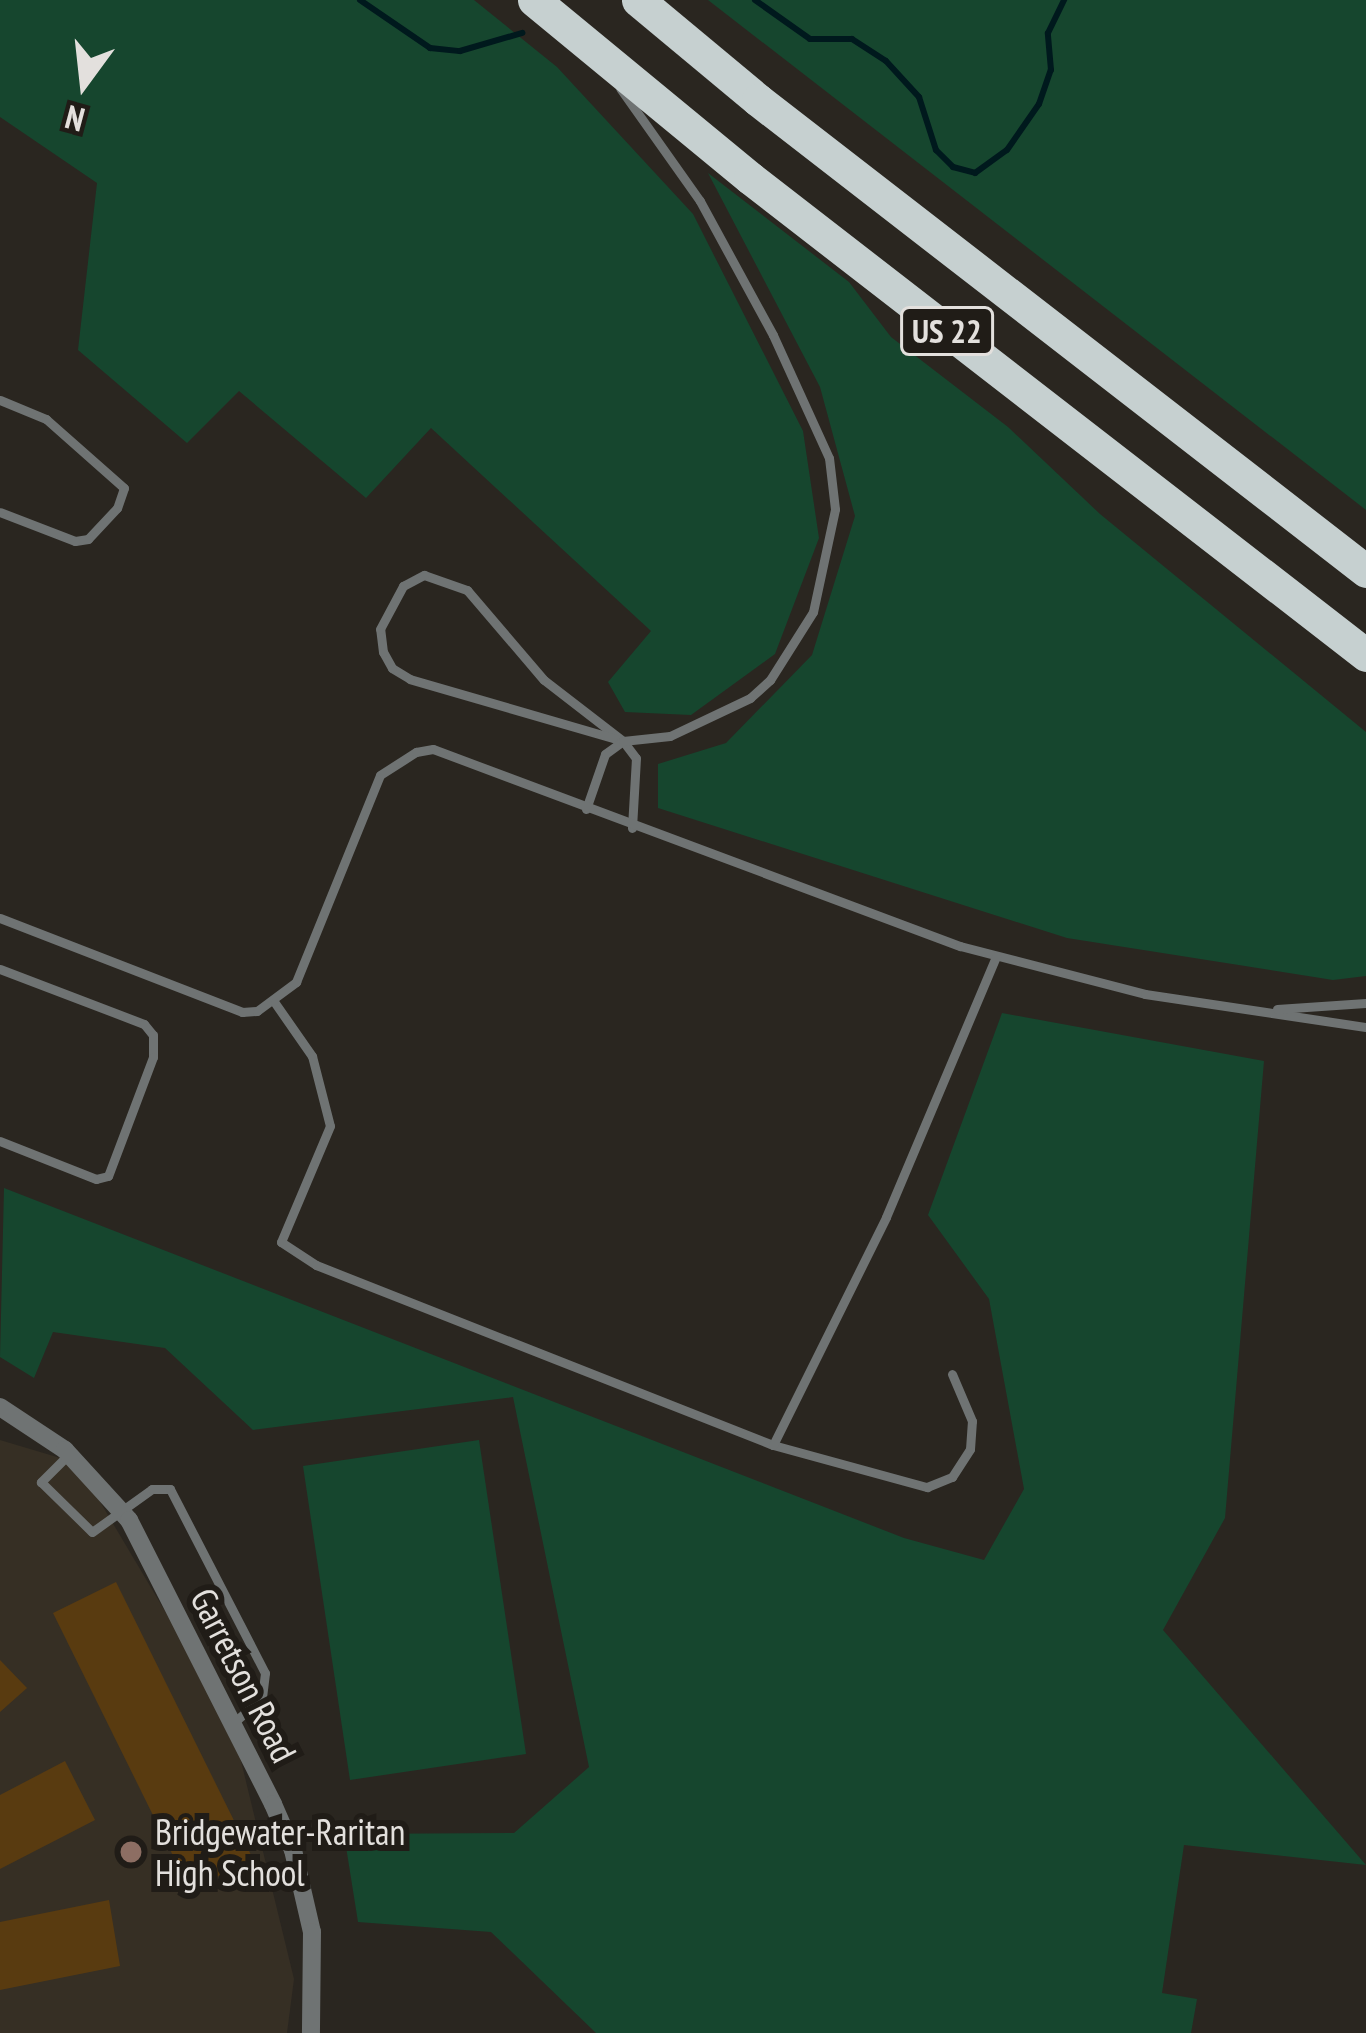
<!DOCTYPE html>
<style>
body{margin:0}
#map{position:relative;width:1366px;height:2033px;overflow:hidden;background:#2a2620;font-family:"PT Sans Narrow",sans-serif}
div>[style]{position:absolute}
.built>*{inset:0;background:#362f24}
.green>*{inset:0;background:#16462e}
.stream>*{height:6px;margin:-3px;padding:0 3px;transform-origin:3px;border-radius:3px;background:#00191d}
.building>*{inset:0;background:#593b10}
.service>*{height:9px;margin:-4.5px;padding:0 4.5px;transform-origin:4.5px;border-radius:4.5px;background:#6f7373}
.minor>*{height:18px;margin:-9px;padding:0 9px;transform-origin:9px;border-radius:9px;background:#6f7373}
.trunk>*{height:33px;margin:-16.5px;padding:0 16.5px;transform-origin:16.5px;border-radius:16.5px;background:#c6d0d0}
.dots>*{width:33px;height:33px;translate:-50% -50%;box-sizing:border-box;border:6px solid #201c17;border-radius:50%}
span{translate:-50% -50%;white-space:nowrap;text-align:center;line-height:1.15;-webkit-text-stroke:12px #201c17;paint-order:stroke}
.shield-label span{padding:3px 9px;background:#201c17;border:3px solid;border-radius:9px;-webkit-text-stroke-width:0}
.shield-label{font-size:33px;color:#e3e0dd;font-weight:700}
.street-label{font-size:36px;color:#e3e0dd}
.poi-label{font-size:36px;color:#e3e0dd}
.left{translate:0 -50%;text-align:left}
.north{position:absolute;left:24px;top:24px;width:120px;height:120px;-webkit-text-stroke:9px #201c17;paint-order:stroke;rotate:195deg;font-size:33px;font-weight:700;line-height:48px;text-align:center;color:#e3e0dd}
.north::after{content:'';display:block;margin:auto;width:42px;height:54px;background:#e3e0dd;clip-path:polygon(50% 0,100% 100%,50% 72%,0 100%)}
</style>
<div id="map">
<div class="built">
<i style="clip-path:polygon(0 1440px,77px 1463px,232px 1724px,294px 1979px,287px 2033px,0 2033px)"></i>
</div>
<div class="green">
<i style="clip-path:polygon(0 0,474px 0,557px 67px,693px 214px,803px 431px,819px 538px,775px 654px,691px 715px,625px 712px,608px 682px,651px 631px,431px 428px,366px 498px,239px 391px,187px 443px,78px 350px,97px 183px,0 117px)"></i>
<i style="clip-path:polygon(708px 0,1366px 0,1366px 510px)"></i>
<i style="clip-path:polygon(708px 173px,849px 282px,891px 337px,1008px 427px,1100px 514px,1366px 732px,1366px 976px,1333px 980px,1067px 938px,658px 808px,658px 764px,726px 743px,812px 655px,855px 516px,820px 387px)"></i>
<i style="clip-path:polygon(1002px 1013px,1264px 1061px,1225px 1518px,1163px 1630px,1366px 1865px,1184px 1845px,1162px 1993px,1197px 1999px,1191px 2033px,596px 2033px,491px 1932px,358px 1922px,344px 1834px,514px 1833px,589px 1767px,513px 1397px,253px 1430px,165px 1348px,53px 1332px,34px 1378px,0 1357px,4px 1188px,904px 1538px,984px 1560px,1024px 1489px,989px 1299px,928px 1215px)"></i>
<i style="clip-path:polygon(479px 1440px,526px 1754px,350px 1780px,303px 1466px)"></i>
</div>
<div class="stream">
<i style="left:360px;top:0;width:85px;rotate:34.4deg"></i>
<i style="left:430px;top:48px;width:30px;rotate:6deg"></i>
<i style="left:460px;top:51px;width:65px;rotate:-16.2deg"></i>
<i style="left:755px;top:0;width:67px;rotate:35.3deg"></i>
<i style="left:810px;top:39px;width:42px"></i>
<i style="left:852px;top:39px;width:40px;rotate:32.9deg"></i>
<i style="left:886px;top:61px;width:49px;rotate:47.5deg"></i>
<i style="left:919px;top:97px;width:56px;rotate:72.2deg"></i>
<i style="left:936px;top:150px;width:24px;rotate:45deg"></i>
<i style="left:953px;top:167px;width:23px;rotate:15deg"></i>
<i style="left:975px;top:173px;width:39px;rotate:-36deg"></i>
<i style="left:1007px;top:150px;width:56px;rotate:-55.2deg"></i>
<i style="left:1039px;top:104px;width:36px;rotate:-71deg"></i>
<i style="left:1051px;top:70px;width:37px;rotate:-95deg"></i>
<i style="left:1048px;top:33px;width:37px;rotate:-64deg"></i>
</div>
<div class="building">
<i style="clip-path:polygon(116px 1582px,253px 1859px,190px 1890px,53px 1613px)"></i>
<i style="clip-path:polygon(0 1660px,27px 1688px,0 1712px)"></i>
<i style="clip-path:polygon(65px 1761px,95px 1820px,0 1869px,0 1795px)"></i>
<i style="clip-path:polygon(109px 1900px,120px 1966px,0 1990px,0 1922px)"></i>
</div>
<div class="service">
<i style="left:0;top:400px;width:50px;rotate:22.4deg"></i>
<i style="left:46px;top:419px;width:104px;rotate:41.5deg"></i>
<i style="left:124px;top:488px;width:21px;rotate:109deg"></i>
<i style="left:117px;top:508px;width:42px;rotate:133.1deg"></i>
<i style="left:88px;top:539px;width:13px;rotate:171deg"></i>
<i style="left:75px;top:541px;width:80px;rotate:-158.9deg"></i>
<i style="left:424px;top:575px;width:46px;rotate:19.2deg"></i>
<i style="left:467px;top:590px;width:118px;rotate:49.5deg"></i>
<i style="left:544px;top:680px;width:100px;rotate:37.7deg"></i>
<i style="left:623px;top:741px;width:222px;rotate:-163.8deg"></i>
<i style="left:410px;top:679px;width:21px;rotate:-149deg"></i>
<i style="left:392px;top:668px;width:18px;rotate:-119deg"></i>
<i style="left:383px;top:652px;width:23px;rotate:-97deg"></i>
<i style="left:380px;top:629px;width:49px;rotate:-61.9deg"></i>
<i style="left:403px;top:586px;width:24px;rotate:-28deg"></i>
<i style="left:623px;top:741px;width:21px;rotate:53deg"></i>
<i style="left:636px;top:758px;width:70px;rotate:93.3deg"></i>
<i style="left:586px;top:809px;width:58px;rotate:-70.9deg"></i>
<i style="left:605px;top:754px;width:22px;rotate:-36deg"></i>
<i style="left:623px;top:741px;width:47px;rotate:-6.1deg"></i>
<i style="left:670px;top:736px;width:89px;rotate:-25.4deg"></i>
<i style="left:750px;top:698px;width:27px;rotate:-42deg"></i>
<i style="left:770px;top:680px;width:80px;rotate:-57.7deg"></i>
<i style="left:813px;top:612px;width:105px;rotate:-77.9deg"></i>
<i style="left:835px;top:509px;width:51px;rotate:-96.7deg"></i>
<i style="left:829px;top:458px;width:135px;rotate:-114.5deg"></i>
<i style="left:773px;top:335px;width:153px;rotate:-118.6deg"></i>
<i style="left:700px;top:201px;width:138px;rotate:-125.3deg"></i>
<i style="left:0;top:918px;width:260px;rotate:21.2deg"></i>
<i style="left:242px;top:1012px;width:15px;rotate:-4deg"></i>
<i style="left:257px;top:1011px;width:49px;rotate:-36.6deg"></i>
<i style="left:296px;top:982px;width:223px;rotate:-67.9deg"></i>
<i style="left:380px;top:775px;width:43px;rotate:-32.6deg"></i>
<i style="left:416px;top:752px;width:17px;rotate:-10deg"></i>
<i style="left:433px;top:749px;width:563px;rotate:20.5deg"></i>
<i style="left:960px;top:946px;width:191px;rotate:14.5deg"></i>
<i style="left:1145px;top:994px;width:223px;rotate:8.5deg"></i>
<i style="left:0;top:969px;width:154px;rotate:20.9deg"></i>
<i style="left:144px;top:1024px;width:14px;rotate:51deg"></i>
<i style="left:153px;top:1035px;width:22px;rotate:90deg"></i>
<i style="left:153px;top:1057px;width:127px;rotate:110.7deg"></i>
<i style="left:108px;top:1176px;width:12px;rotate:166deg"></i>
<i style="left:96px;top:1179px;width:103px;rotate:-158.4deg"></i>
<i style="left:275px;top:1003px;width:65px;rotate:55.1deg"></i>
<i style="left:312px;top:1056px;width:72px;rotate:75.6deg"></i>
<i style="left:330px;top:1126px;width:126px;rotate:112.9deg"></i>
<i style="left:281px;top:1242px;width:42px;rotate:33.3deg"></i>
<i style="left:316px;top:1265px;width:491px;rotate:21.5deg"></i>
<i style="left:773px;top:1445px;width:160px;rotate:15.3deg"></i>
<i style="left:927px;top:1487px;width:27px;rotate:-22deg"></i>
<i style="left:952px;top:1477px;width:33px;rotate:-57deg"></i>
<i style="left:970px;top:1449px;width:28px;rotate:-86deg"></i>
<i style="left:972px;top:1421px;width:51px;rotate:-113.1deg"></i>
<i style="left:1277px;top:1009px;width:89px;rotate:-3.9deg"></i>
<i style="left:773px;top:1445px;width:254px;rotate:-63.6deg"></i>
<i style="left:886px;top:1217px;width:283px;rotate:-67.1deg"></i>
<i style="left:69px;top:1454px;width:40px;rotate:135deg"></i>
<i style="left:41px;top:1482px;width:71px;rotate:44.4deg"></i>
<i style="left:92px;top:1532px;width:74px;rotate:-35.6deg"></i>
<i style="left:152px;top:1489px;width:18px"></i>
<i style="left:170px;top:1489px;width:207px;rotate:62.7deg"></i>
<i style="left:265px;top:1673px;width:25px;rotate:97deg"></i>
<i style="left:262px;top:1698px;width:40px;rotate:139deg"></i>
</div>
<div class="minor">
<i style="left:0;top:1407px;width:78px;rotate:33.5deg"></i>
<i style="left:65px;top:1450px;width:95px;rotate:47.6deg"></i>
<i style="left:129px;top:1520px;width:318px;rotate:63.1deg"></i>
<i style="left:273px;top:1804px;width:50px;rotate:66.5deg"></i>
<i style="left:293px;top:1850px;width:84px;rotate:77deg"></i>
<i style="left:312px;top:1932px;width:101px;rotate:90.6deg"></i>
</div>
<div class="trunk">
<i style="left:534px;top:0;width:280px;rotate:39.5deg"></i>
<i style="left:750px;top:178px;width:779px;rotate:37.75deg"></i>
<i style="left:638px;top:0;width:156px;rotate:39.8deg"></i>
<i style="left:758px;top:100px;width:769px;rotate:37.76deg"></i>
</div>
<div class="dots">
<i style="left:131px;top:1852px;background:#8d6e63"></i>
</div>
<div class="shield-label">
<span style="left:947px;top:331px">US 22</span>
</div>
<div class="street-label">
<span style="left:244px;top:1675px;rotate:63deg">Garretson Road</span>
</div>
<div class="poi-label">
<span class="left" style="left:155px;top:1852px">Bridgewater-Raritan<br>High School</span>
</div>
<div class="north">N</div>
</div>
